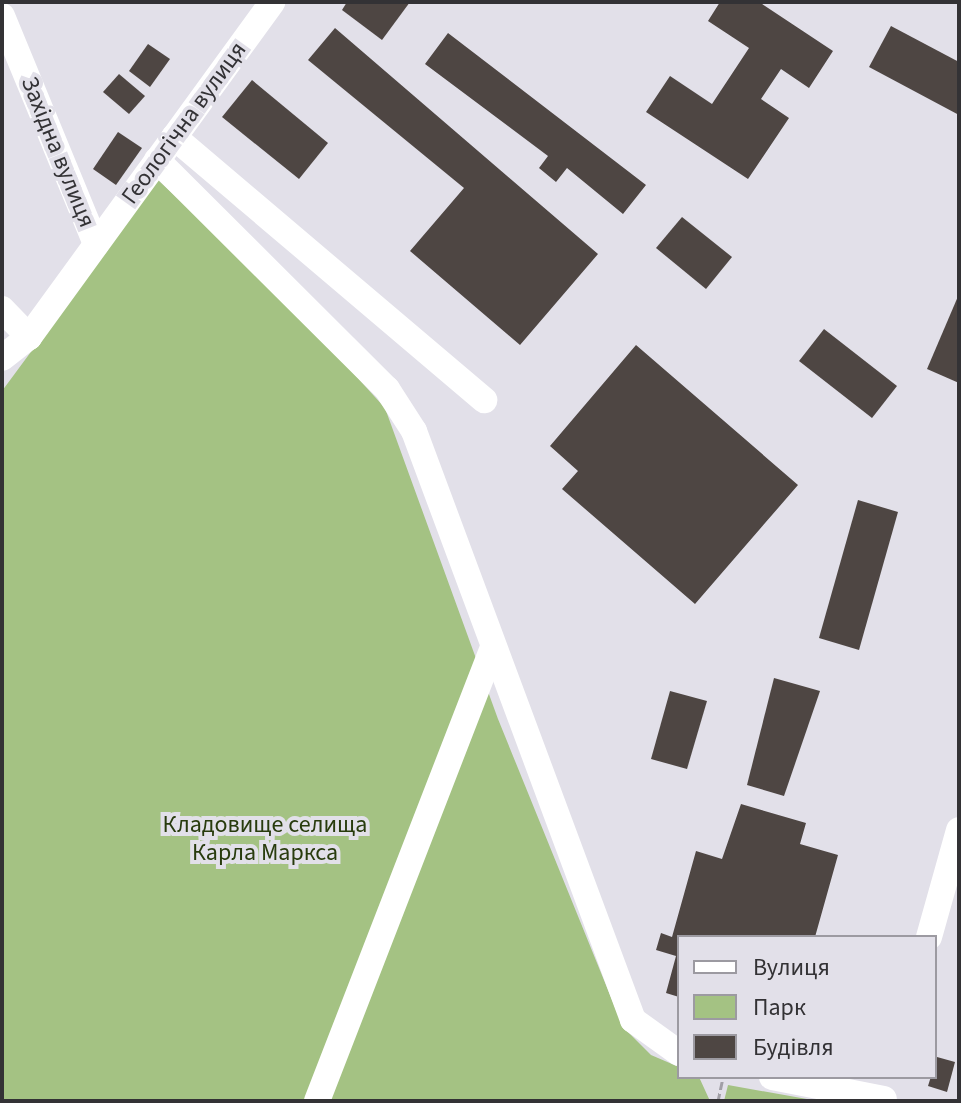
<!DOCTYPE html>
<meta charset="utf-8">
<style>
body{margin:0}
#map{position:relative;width:961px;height:1103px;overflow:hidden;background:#e2e0e9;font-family:"Source Sans 3",sans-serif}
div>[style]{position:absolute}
.green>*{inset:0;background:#a4c283}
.building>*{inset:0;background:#4e4643}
.path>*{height:3px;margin-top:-1.5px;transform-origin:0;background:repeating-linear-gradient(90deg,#a19fa6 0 8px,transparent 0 12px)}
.minor>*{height:26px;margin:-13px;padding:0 13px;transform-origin:13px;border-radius:13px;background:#fff}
span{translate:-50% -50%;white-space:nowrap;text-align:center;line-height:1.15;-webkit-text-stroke:8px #e2e0e9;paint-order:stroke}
.street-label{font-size:24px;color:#333235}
.park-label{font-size:24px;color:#283b0d}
.frame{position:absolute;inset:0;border:4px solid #333235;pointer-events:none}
.legend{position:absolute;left:677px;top:935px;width:260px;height:144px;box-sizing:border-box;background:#e2e0e9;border:2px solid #9c9aa1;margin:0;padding:10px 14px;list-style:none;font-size:24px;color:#333235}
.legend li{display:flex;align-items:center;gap:16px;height:40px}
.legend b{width:40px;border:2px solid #9c9aa1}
</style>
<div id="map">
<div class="green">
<i style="clip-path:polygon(158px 180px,285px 298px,385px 408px,498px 719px,623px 1027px,651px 1055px,679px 1067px,679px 1077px,699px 1077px,710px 1101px,2px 1101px,2px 391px)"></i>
<i style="clip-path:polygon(728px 1085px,818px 1101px,724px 1101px)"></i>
</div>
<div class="building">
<i style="clip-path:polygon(347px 2px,410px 2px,382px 40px,342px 10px)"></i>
<i style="clip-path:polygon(720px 2px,759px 2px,833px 51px,809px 88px,781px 69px,761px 99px,789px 118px,748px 179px,646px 112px,670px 76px,712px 104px,749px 48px,708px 21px)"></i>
<i style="clip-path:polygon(891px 26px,959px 62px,959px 115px,869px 67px)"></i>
<i style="clip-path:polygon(335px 28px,598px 254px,520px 345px,410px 251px,464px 188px,308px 60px)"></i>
<i style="clip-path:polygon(448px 33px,646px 185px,623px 214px,567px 168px,556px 182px,539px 168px,548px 156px,425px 64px)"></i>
<i style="clip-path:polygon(148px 44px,170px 59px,150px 87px,129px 71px)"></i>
<i style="clip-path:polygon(119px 74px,145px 96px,129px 114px,103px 92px)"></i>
<i style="clip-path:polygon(252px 80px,328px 143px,299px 179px,222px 117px)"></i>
<i style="clip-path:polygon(118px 132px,142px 148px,116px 185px,93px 169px)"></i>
<i style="clip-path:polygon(682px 217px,732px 257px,706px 289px,656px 248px)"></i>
<i style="clip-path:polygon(959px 294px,959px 383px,927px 369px)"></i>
<i style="clip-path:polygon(824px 329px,897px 386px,872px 418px,799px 361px)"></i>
<i style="clip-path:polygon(636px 345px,798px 485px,695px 604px,562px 489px,578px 471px,550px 446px)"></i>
<i style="clip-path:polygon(858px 500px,898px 512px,859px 650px,819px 638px)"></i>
<i style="clip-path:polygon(774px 678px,820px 691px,784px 796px,747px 785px)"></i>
<i style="clip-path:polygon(670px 691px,707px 701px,687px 769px,651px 759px)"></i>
<i style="clip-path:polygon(741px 804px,806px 823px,800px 844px,838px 855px,815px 937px,679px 937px,679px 997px,666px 993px,676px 956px,656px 950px,661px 933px,672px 937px,696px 851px,722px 859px)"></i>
<i style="clip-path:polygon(937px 1057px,955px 1062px,947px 1092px,928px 1086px)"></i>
</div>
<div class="path">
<i style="left:718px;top:1101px;width:25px;rotate:-78deg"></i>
</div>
<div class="minor">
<i style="left:2px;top:16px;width:247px;rotate:67.6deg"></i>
<i style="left:174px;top:137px;width:407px;rotate:40.3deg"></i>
<i style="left:157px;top:160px;width:325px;rotate:44.9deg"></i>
<i style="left:387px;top:389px;width:50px;rotate:57.3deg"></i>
<i style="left:414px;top:431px;width:628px;rotate:69.6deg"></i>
<i style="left:633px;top:1020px;width:57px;rotate:35.7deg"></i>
<i style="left:2px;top:309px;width:39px;rotate:46deg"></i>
<i style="left:2px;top:358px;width:34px;rotate:-38deg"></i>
<i style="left:29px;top:337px;width:414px;rotate:-54deg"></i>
<i style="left:929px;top:937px;width:111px;rotate:-74.3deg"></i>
<i style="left:772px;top:1077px;width:114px;rotate:11.1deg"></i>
<i style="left:317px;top:1101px;width:486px;rotate:-68.8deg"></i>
</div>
<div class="street-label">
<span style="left:184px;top:123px;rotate:-54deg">Геологічна вулиця</span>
<span style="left:58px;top:152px;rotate:68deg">Західна вулиця</span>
</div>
<div class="park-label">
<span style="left:265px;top:839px">Кладовище селища<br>Карла Маркса</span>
</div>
<div class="frame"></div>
<ul class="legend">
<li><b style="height:10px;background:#fff"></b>Вулиця</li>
<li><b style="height:22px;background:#a4c283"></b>Парк</li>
<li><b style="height:22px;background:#4e4643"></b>Будівля</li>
</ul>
</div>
